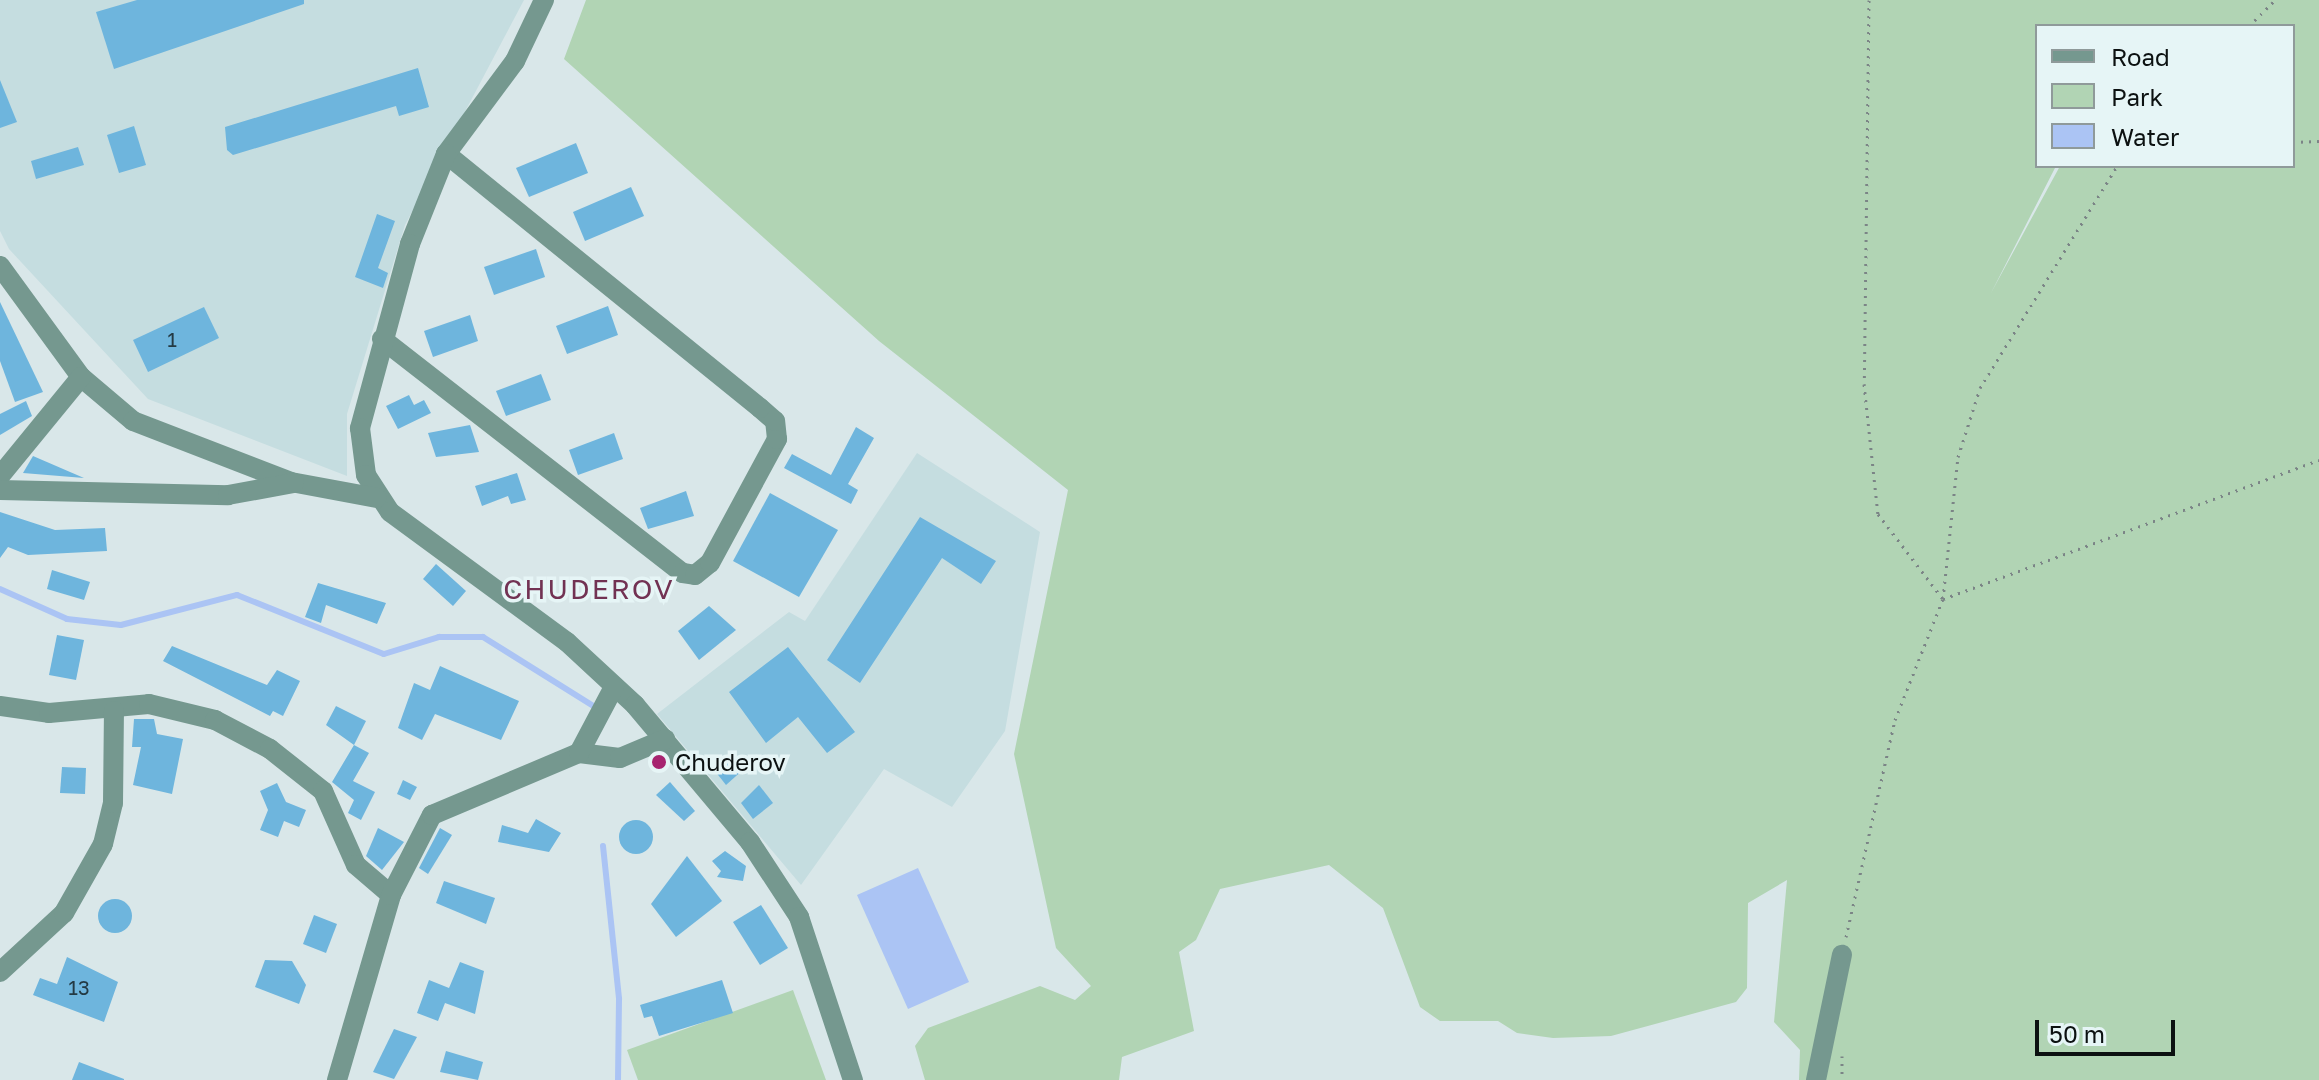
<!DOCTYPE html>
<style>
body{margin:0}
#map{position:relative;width:2319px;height:1080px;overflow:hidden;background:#d9e7e9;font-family:"Golos Text",sans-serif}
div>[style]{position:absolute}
.built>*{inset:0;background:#c5dde0}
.green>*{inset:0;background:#b1d4b4}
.water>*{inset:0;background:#abc4f4}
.stream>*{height:6px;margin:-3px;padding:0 3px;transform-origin:3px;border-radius:3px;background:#abc4f4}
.building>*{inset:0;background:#6eb5dd}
.round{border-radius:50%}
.path>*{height:3px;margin-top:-1.5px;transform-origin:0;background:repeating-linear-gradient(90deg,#7b8486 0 2px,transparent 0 8px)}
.minor>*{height:20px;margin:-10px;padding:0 10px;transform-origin:10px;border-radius:10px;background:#75988f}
.tertiary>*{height:20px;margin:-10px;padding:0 10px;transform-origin:10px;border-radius:10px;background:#75988f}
.dots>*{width:22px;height:22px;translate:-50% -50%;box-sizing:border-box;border:4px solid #e6f5f6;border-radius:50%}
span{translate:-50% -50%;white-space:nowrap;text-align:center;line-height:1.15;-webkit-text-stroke:7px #e6f5f6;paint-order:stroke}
.number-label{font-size:20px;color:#243a44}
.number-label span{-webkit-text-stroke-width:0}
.poi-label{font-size:24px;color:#0c1111}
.left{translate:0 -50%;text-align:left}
.quarter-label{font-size:28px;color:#723253;letter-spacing:2px}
.legend{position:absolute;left:2035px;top:24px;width:260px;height:144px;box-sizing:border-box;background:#e6f5f6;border:2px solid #8f9a9a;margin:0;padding:10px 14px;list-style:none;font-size:24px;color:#0c1111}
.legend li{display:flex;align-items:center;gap:16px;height:40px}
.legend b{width:40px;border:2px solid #8f9a9a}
.scale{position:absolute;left:2035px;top:1020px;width:140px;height:36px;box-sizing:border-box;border:4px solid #0c1111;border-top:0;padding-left:10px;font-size:24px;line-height:28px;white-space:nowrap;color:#0c1111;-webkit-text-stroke:6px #e6f5f6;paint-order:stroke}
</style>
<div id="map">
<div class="built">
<i style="clip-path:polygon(0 0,524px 0,405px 225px,347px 414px,347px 476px,148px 399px,9px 249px,0 231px)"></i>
<i style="clip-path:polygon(917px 453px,1040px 532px,1005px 731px,952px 807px,884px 769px,801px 885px,657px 714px,789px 612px,805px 621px)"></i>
</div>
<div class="green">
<i style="clip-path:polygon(evenodd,586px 0,2319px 0,2319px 1080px,1799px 1080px,1800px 1050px,1774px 1022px,1787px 880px,1748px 903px,1747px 988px,1736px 1002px,1611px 1036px,1553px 1038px,1517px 1033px,1498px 1021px,1440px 1021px,1420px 1007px,1383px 908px,1329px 865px,1220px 889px,1196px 940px,1179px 952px,1194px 1031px,1122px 1057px,1119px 1080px,925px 1080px,915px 1046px,928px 1028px,1040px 986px,1075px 1000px,1091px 986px,1056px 948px,1014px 754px,1068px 490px,879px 341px,564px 59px,586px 0,2037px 26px,2293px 26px,2293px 166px,2060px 166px,1991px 293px,2056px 166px,2037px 166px,2037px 26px)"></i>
<i style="clip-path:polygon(793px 990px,826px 1080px,638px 1080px,627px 1050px)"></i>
</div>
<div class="water">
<i style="clip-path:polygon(918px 868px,969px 982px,908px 1009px,857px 895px)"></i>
</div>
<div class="stream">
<i style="left:0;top:589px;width:73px;rotate:24.1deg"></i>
<i style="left:67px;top:619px;width:54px;rotate:6.3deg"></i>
<i style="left:121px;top:625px;width:120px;rotate:-14.5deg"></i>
<i style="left:237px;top:595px;width:158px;rotate:21.9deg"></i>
<i style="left:384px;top:654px;width:58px;rotate:-17.2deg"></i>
<i style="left:439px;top:637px;width:44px"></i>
<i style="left:483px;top:637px;width:132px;rotate:32deg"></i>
<i style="left:603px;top:846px;width:154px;rotate:84deg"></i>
<i style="left:619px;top:999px;width:81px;rotate:90.7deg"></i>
</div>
<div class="building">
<i style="clip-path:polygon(137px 0,304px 0,304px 4px,114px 69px,96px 12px)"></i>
<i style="clip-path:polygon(418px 68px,429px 107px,399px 116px,396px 106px,233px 155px,227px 150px,225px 127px)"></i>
<i style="clip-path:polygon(0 80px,17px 122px,0 128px)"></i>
<i style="clip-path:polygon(134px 126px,146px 165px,119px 173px,107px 135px)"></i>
<i style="clip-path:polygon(576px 143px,588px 173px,529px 197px,516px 168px)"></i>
<i style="clip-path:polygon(78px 147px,84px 165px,36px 179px,31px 161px)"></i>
<i style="clip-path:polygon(631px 187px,644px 216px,585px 241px,573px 212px)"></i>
<i style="clip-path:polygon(377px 214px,395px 221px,378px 268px,388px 273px,383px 288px,355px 277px)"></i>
<i style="clip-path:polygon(536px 249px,545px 277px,494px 295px,484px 267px)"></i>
<i style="clip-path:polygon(0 302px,43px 392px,15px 402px,0 361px)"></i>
<i style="clip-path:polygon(608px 306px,618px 335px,567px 354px,556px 326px)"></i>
<i style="clip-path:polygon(204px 307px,219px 338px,148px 372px,133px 340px)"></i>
<i style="clip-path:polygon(470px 315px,478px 341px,433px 357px,424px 331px)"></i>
<i style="clip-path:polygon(541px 374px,551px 400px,506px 416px,496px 391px)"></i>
<i style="clip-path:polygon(409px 395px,414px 405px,424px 400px,431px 413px,398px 429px,386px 406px)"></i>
<i style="clip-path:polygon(26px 401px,32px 416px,0 435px,0 414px)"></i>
<i style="clip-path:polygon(470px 425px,479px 452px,436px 457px,428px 433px)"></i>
<i style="clip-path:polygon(856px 427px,874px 438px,848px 484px,858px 490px,851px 504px,784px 468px,792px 454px,831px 475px)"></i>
<i style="clip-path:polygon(614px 433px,623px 459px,578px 475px,569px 450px)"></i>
<i style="clip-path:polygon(33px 456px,84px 478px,23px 473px)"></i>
<i style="clip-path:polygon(517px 473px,526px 500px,511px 504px,508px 496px,482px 506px,475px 486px)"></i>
<i style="clip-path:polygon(686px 491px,694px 516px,648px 529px,640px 508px)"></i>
<i style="clip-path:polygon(770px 493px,838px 530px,799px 597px,733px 561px)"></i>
<i style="clip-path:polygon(0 512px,55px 530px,105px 528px,107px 551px,28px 555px,8px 547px,0 558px)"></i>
<i style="clip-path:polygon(920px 517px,996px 561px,981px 584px,942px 558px,860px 683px,827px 660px)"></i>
<i style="clip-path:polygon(436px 564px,466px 591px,453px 606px,423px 579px)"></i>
<i style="clip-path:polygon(52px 570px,90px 582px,84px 600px,47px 589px)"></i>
<i style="clip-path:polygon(318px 583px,386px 603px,377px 624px,326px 605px,321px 623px,305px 617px)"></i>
<i style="clip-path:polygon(709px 606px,736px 630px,699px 660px,678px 631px)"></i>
<i style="clip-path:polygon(57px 635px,84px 640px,76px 680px,49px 675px)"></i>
<i style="clip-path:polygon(172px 646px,267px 685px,277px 670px,300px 681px,283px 716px,273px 711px,270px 716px,163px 661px)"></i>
<i style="clip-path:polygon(788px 647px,855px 732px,827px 753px,798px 717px,766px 743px,729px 692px)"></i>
<i style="clip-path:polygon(440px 666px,519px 701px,501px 740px,435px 714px,422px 740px,398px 728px,414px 683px,430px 690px)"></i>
<i style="clip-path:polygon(336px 706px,366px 721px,354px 745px,369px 753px,353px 781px,375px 792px,361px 820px,348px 813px,354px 800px,332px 782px,354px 745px,326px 725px)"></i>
<i style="clip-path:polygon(134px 719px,154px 719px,157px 734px,183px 739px,172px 794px,133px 785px,141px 747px,132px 747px)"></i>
<i style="clip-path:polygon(735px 755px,745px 768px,726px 785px,715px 771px)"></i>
<i style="clip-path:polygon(62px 767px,86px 768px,85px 794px,60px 793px)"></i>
<i style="clip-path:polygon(403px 780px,417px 787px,410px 800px,397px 794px)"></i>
<i style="clip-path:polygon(670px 782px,695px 811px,684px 821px,656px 795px)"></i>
<i style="clip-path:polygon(277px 783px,286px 802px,306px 810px,299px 827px,284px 821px,278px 837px,260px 830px,268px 810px,260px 791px)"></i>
<i style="clip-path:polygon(759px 785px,773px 803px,753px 819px,741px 803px)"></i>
<i style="clip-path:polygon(536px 819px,561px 833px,549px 852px,498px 842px,502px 825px,528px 833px)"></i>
<i class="round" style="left:619px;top:820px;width:34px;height:34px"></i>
<i style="clip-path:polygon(378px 828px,404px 842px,382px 870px,366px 856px)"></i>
<i style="clip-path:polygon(440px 828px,452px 835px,428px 874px,419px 868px)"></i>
<i style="clip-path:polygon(725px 851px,746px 866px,743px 881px,717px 877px,721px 871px,712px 861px)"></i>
<i style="clip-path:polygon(687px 856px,722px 901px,676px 937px,651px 904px)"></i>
<i style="clip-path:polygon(444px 881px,495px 898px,486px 924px,436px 903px)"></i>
<i class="round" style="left:98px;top:899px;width:34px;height:34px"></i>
<i style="clip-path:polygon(761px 905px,788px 948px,760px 965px,733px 922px)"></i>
<i style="clip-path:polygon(314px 915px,337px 924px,326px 953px,303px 944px)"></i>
<i style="clip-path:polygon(67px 957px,118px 982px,104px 1022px,33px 995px,40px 978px,57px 984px)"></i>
<i style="clip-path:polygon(265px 960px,292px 961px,306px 985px,299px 1004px,255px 987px)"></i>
<i style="clip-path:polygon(460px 962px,484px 971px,475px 1014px,445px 1003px,438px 1021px,417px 1013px,429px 980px,449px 988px)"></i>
<i style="clip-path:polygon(722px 980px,733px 1013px,659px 1036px,652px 1016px,644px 1018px,640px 1005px)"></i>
<i style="clip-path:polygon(394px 1029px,417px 1037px,394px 1079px,373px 1072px)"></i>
<i style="clip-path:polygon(446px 1051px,483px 1062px,478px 1080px,440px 1072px)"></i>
<i style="clip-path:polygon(79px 1062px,124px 1079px,124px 1080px,72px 1080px)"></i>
</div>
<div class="path">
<i style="left:1869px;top:0;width:384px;rotate:90.7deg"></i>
<i style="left:1864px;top:384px;width:131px;rotate:83.9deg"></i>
<i style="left:1878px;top:514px;width:107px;rotate:52.6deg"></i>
<i style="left:1943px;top:599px;width:143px;rotate:-84deg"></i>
<i style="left:1958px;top:457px;width:72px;rotate:-72.3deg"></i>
<i style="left:1980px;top:388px;width:261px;rotate:-58.3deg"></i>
<i style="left:2249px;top:26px;width:37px;rotate:-45deg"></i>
<i style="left:2293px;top:142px;width:26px;rotate:-2deg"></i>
<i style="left:1846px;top:937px;width:222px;rotate:-77.3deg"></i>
<i style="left:1895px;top:720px;width:130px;rotate:-68.4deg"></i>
<i style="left:1943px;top:599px;width:401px;rotate:-20.3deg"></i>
<i style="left:1842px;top:1056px;width:24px;rotate:90deg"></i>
</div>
<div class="minor">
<i style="left:382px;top:339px;width:381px;rotate:37.9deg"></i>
<i style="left:683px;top:573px;width:12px;rotate:9deg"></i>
<i style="left:695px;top:575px;width:19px;rotate:-39deg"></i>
<i style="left:710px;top:563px;width:141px;rotate:-61.6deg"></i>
<i style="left:777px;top:439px;width:18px;rotate:-96deg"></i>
<i style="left:775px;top:421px;width:20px;rotate:-139deg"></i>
<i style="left:760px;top:408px;width:404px;rotate:-141deg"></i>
<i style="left:0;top:706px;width:49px;rotate:8.1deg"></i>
<i style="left:49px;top:713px;width:100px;rotate:-5.1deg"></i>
<i style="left:149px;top:704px;width:68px;rotate:13.6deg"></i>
<i style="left:215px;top:720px;width:62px;rotate:27.8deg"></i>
<i style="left:270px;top:749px;width:68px;rotate:38.4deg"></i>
<i style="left:323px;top:791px;width:81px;rotate:66deg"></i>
<i style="left:356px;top:865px;width:46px;rotate:40.6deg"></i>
<i style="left:0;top:972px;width:87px;rotate:-42.7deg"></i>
<i style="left:64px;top:913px;width:79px;rotate:-60.5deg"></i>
<i style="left:103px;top:844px;width:42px;rotate:-76.3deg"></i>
<i style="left:113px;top:803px;width:92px;rotate:-89.4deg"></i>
<i style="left:1816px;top:1080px;width:128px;rotate:-78.3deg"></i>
</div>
<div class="tertiary">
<i style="left:544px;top:0;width:68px;rotate:115.4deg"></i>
<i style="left:515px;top:61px;width:116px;rotate:126.6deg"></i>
<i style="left:446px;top:154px;width:97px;rotate:111.8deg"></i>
<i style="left:410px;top:244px;width:191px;rotate:105.2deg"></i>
<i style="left:360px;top:428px;width:47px;rotate:82.7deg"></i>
<i style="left:366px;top:475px;width:44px;rotate:57deg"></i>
<i style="left:390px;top:512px;width:220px;rotate:36.3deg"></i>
<i style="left:567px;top:642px;width:93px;rotate:42.8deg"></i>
<i style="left:635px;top:705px;width:179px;rotate:50deg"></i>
<i style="left:750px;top:842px;width:90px;rotate:56.8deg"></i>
<i style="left:799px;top:917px;width:172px;rotate:71.7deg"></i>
<i style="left:0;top:266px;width:137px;rotate:53.9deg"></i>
<i style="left:81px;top:377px;width:68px;rotate:40.2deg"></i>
<i style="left:133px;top:421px;width:169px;rotate:21.1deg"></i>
<i style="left:291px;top:482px;width:87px;rotate:10.5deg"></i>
<i style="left:0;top:476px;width:128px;rotate:-50.7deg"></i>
<i style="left:0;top:490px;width:228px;rotate:1.3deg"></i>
<i style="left:228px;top:495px;width:67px;rotate:-10.3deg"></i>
<i style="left:579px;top:753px;width:41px;rotate:7deg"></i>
<i style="left:620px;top:758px;width:49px;rotate:-22.9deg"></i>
<i style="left:337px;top:1080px;width:193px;rotate:-73.7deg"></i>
<i style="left:391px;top:895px;width:90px;rotate:-62.9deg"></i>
<i style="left:432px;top:815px;width:160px;rotate:-22.9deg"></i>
<i style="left:579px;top:753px;width:75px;rotate:-62.1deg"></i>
</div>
<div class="dots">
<i style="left:659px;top:762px;background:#a72470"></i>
</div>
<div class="number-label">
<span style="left:172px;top:339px">1</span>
<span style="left:79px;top:987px">13</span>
</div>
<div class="poi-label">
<span class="left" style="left:675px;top:762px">Chuderov</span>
</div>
<div class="quarter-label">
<span style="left:589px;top:589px">CHUDEROV</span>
</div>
<ul class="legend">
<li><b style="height:10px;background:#75988f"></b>Road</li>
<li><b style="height:22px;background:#b1d4b4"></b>Park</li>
<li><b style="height:22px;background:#abc4f4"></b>Water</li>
</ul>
<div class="scale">50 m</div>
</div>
